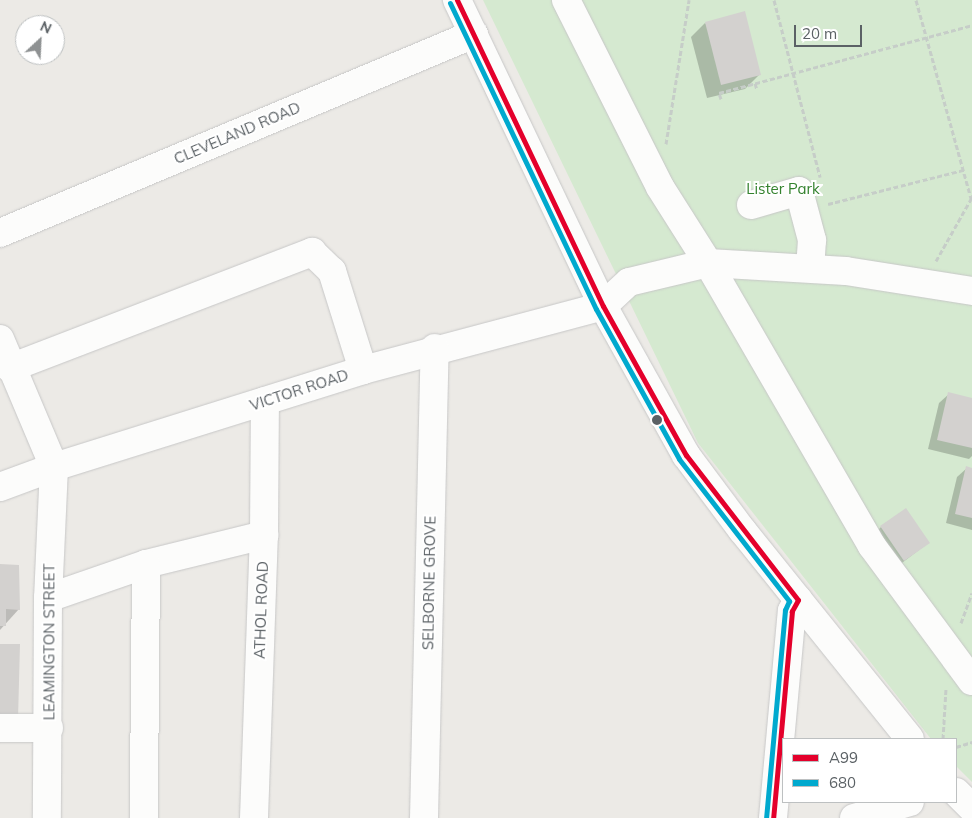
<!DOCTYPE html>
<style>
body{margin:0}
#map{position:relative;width:972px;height:818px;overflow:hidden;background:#eceae6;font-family:Mulish,sans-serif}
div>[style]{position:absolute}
.green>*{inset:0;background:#d5e9d0}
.shadow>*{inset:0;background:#0003}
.building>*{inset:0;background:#d3d1cf}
.path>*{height:3px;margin-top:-1.5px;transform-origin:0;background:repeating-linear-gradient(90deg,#c6cdc8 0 5px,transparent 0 7.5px)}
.roads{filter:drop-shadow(0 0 1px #c7c7c7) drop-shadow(0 0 1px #c7c7c7)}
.minor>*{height:28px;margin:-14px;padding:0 14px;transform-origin:14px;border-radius:14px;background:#fcfcfb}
.bus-1>*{height:5px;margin:-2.5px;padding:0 2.5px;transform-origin:2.5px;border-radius:2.5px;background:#e4002b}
.bus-2>*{height:5px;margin:-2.5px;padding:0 2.5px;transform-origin:2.5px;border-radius:2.5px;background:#00a9ce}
.dots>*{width:14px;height:14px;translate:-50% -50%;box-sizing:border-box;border:2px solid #fff;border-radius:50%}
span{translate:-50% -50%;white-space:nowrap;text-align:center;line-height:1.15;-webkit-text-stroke:4px #fff;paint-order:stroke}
.street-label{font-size:15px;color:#5b6165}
.park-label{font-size:15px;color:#34822e}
.legend{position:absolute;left:782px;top:738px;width:175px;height:65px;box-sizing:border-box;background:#fff;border:1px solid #bdc0c1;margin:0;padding:6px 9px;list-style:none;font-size:15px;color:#5b6165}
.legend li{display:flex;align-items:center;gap:10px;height:25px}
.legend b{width:25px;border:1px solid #bdc0c1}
.north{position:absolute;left:15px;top:15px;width:50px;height:50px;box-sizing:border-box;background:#fff;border:1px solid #bdc0c1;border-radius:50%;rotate:25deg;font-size:14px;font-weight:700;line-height:20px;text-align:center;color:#5b6165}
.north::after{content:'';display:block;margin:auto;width:18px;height:22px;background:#8e9192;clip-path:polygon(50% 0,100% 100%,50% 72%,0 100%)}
.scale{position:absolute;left:794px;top:25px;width:68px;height:22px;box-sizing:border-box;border:2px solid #5b6165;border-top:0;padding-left:6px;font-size:15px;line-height:18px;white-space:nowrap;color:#5b6165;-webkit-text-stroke:4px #fff;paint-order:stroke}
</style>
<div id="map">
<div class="green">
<i style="clip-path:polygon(483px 0,972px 0,972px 782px,956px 766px,956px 739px,931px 739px,698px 443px)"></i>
</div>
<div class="shadow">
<i style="clip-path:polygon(705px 23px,760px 74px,745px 89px,707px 98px,691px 37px)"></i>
<i style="clip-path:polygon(949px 394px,972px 399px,972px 456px,969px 459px,928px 449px,939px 403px)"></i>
<i style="clip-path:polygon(967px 468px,972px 469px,972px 530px,946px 523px,957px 477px)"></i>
<i style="clip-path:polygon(881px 527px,928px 543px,894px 569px,871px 537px)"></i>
<i style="clip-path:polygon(0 566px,19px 609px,0 630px)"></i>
</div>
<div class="building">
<i style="clip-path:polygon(745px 11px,761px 75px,721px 85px,705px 22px)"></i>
<i style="clip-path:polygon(948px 392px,972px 398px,972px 448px,937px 440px)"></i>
<i style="clip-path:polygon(966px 466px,972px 468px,972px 518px,955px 514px)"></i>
<i style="clip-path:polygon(906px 508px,930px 543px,904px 561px,880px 526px)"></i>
<i style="clip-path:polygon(0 564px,19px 565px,20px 610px,6px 609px,6px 626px,0 626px)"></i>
<i style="clip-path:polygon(0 644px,20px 644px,18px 719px,0 719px)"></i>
</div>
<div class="path">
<i style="left:774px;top:0;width:183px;rotate:75.4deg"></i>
<i style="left:916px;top:0;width:210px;rotate:74.5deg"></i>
<i style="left:755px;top:83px;width:7px;rotate:74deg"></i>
<i style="left:721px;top:99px;width:6px;rotate:-108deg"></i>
<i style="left:719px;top:93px;width:262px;rotate:-15deg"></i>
<i style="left:666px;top:144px;width:146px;rotate:-80.9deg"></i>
<i style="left:828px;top:204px;width:139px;rotate:-14.1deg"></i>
<i style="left:936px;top:261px;width:71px;rotate:-60.6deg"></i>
<i style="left:961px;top:623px;width:32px;rotate:-70deg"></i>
<i style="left:943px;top:739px;width:50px;rotate:-86.6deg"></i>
<i style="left:956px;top:747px;width:17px;rotate:-17deg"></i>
</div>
<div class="roads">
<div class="minor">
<i style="left:457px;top:0;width:339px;rotate:64.5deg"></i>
<i style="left:603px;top:306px;width:171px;rotate:60.9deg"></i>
<i style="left:686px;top:455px;width:94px;rotate:53.3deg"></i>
<i style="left:742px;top:530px;width:268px;rotate:51.2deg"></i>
<i style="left:566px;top:0;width:209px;rotate:63.3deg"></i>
<i style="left:660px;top:187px;width:90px;rotate:57.7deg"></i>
<i style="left:708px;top:263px;width:327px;rotate:59.9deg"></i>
<i style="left:872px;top:546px;width:168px;rotate:53.5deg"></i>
<i style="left:751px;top:205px;width:50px;rotate:-16.3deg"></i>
<i style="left:799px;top:191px;width:51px;rotate:75.1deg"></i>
<i style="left:812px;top:240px;width:27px;rotate:94deg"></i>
<i style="left:0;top:233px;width:514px;rotate:-22.77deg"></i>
<i style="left:0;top:339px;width:139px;rotate:67.1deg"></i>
<i style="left:54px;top:467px;width:131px;rotate:92.6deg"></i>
<i style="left:48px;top:598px;width:220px;rotate:90.3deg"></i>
<i style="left:10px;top:368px;width:324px;rotate:-21deg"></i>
<i style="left:312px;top:252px;width:28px;rotate:44deg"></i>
<i style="left:332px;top:271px;width:104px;rotate:72.6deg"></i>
<i style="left:0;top:487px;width:58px;rotate:-20.3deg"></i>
<i style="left:54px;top:467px;width:324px;rotate:-17.4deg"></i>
<i style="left:363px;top:370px;width:248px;rotate:-14.9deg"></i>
<i style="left:603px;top:306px;width:35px;rotate:-43deg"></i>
<i style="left:629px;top:282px;width:81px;rotate:-13.5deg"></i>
<i style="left:708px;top:263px;width:138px;rotate:3.3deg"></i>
<i style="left:846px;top:271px;width:128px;rotate:9deg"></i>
<i style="left:146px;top:564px;width:122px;rotate:-13.8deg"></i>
<i style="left:48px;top:598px;width:104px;rotate:-19.1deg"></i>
<i style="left:146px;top:564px;width:254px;rotate:90.5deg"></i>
<i style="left:0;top:728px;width:49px"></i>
<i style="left:956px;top:792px;width:23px;rotate:45deg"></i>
<i style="left:254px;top:818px;width:283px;rotate:-88deg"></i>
<i style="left:264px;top:535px;width:134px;rotate:-89.6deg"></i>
<i style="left:424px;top:818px;width:470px;rotate:-88.7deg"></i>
<i style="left:773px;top:818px;width:208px;rotate:-84.8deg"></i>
<i style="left:792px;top:611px;width:13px;rotate:-61deg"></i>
<i style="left:854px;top:818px;width:58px;rotate:-15.9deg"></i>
</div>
</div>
<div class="bus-1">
<i style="left:457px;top:0;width:339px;rotate:64.5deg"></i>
<i style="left:603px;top:306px;width:171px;rotate:60.9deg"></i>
<i style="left:686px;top:455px;width:183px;rotate:52.3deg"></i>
<i style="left:798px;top:600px;width:13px;rotate:119deg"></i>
<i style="left:792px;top:611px;width:208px;rotate:95.2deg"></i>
</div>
<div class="bus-2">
<i style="left:450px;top:3px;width:339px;rotate:64.5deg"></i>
<i style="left:596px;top:309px;width:171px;rotate:61deg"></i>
<i style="left:679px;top:459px;width:180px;rotate:52.2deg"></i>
<i style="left:789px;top:601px;width:10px;rotate:114deg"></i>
<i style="left:785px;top:610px;width:208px;rotate:95.2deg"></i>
</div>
<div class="dots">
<i style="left:657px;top:420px;background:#5b6165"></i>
</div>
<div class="street-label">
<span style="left:237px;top:133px;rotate:-23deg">CLEVELAND ROAD</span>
<span style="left:299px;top:390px;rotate:-18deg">VICTOR ROAD</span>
<span style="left:429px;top:583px;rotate:-89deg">SELBORNE GROVE</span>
<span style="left:261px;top:610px;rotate:-88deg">ATHOL ROAD</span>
<span style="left:49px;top:642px;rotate:-90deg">LEAMINGTON STREET</span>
</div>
<div class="park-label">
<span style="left:783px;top:189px">Lister Park</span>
</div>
<ul class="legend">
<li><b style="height:6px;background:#e4002b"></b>A99</li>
<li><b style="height:6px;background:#00a9ce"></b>680</li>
</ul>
<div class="north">N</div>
<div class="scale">20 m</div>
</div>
